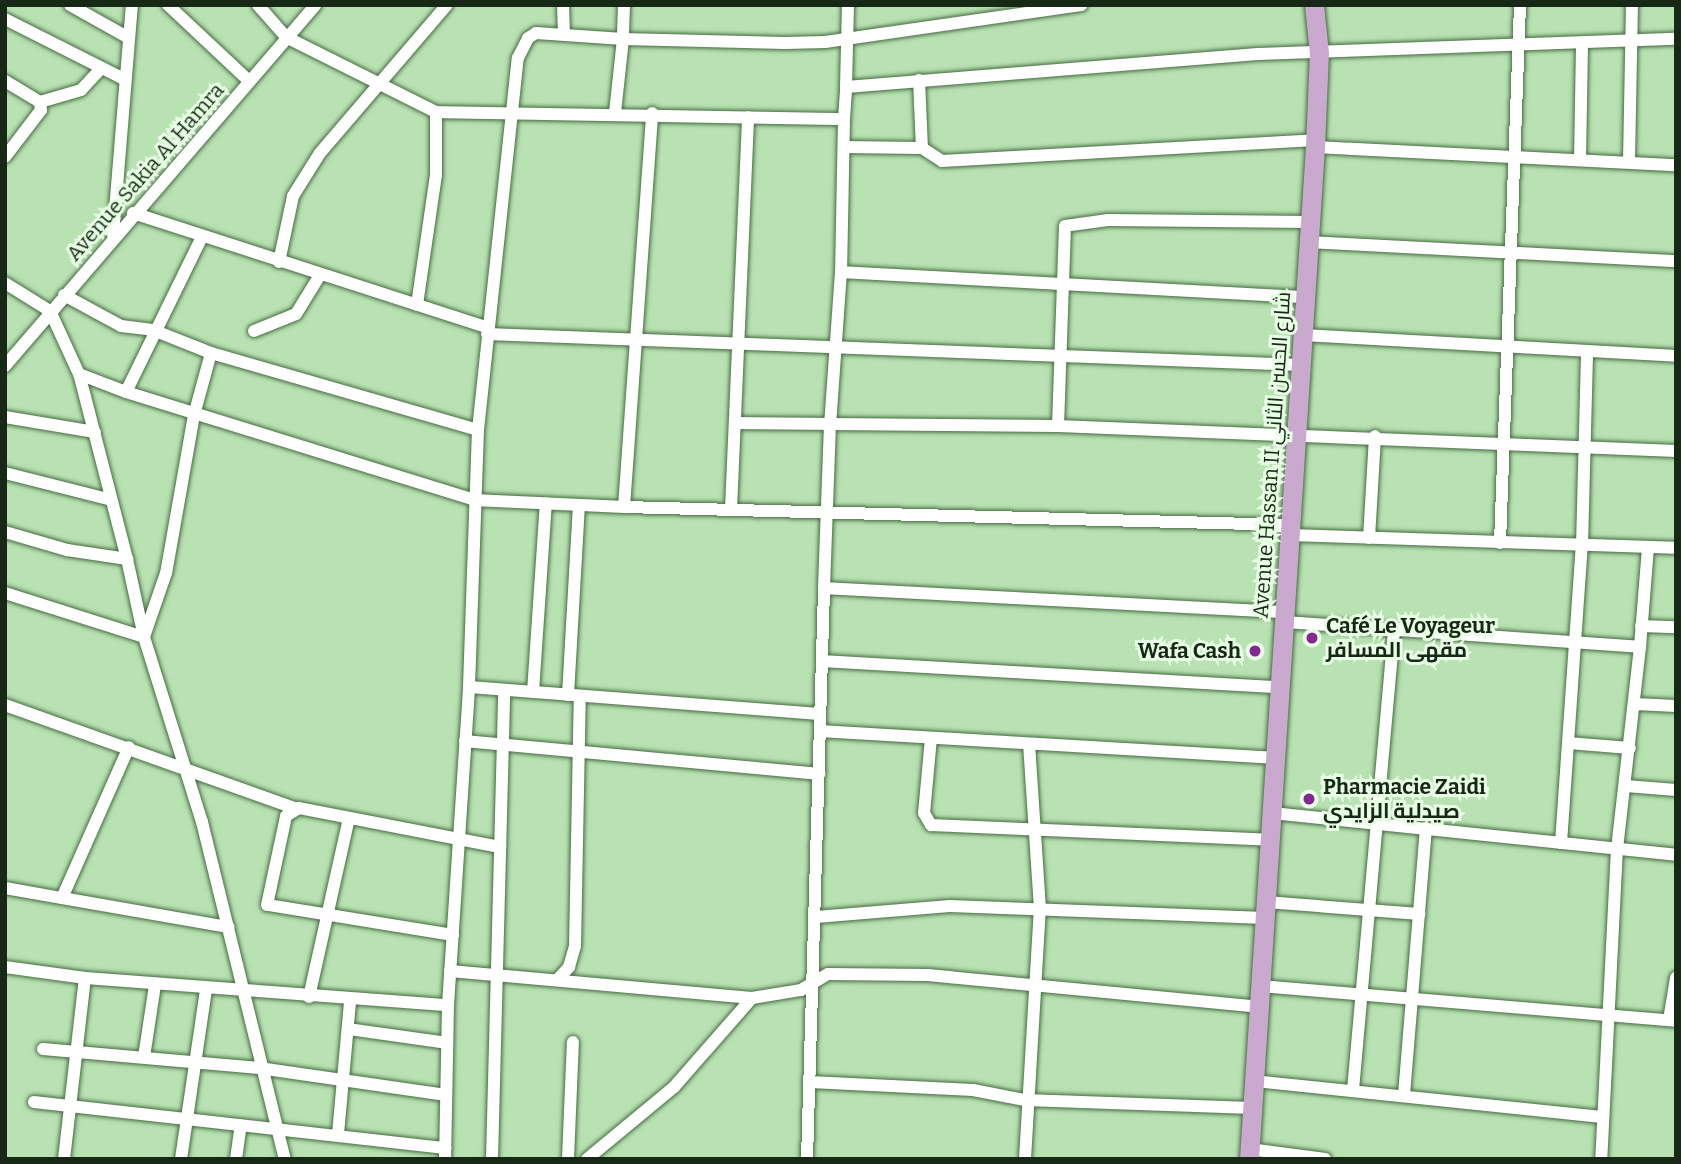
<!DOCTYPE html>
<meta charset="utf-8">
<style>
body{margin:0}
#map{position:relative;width:1681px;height:1164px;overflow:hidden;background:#b8e2b2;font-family:Bitter,Cairo,serif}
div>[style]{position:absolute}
.roads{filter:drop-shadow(0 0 2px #466c41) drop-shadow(0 0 2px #466c41)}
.minor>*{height:12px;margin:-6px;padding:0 6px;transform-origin:6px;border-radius:6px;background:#fff}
.primary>*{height:19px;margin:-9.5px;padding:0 9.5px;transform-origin:9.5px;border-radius:9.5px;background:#caa9cf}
.dots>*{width:19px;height:19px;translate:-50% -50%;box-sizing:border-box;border:4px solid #e7fde4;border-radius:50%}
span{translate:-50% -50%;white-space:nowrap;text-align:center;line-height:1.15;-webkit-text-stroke:6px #e7fde4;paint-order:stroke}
.street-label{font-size:21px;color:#182816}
.poi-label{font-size:21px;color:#182816;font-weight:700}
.left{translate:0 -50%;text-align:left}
.right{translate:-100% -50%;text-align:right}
.frame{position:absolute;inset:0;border:7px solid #182816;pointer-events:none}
</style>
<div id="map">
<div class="roads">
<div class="minor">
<i style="left:70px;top:5px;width:65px;rotate:29.3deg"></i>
<i style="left:168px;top:5px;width:111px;rotate:43.2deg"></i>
<i style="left:258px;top:5px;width:43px;rotate:48.8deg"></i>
<i style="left:286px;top:37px;width:168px;rotate:26.6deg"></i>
<i style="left:436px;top:112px;width:408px;rotate:1deg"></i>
<i style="left:844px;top:119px;width:153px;rotate:91.1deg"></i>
<i style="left:841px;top:272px;width:152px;rotate:94.1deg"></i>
<i style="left:830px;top:424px;width:93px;rotate:-179.4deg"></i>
<i style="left:563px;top:5px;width:28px;rotate:88deg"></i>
<i style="left:624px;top:5px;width:34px;rotate:92deg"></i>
<i style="left:623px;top:39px;width:162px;rotate:1.4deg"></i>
<i style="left:785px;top:43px;width:40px;rotate:-1.4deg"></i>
<i style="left:825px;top:42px;width:259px;rotate:-8.2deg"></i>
<i style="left:848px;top:5px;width:82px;rotate:91.4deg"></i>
<i style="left:846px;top:87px;width:413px;rotate:-4.6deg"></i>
<i style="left:1258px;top:54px;width:418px;rotate:-2.1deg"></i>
<i style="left:5px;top:19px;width:133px;rotate:26.8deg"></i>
<i style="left:919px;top:80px;width:68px;rotate:87.5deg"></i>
<i style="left:922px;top:148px;width:24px;rotate:33deg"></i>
<i style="left:942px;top:161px;width:374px;rotate:-3.2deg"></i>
<i style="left:5px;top:81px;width:41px;rotate:31deg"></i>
<i style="left:40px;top:102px;width:8px;rotate:83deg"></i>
<i style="left:41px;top:110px;width:59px;rotate:127.5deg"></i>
<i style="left:40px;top:102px;width:43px;rotate:-16.3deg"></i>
<i style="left:81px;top:90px;width:26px;rotate:-47deg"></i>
<i style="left:844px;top:119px;width:32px;rotate:-86deg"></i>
<i style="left:844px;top:147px;width:78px;rotate:0.7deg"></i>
<i style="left:1315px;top:147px;width:361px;rotate:2.9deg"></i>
<i style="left:1580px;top:160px;width:115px;rotate:-89deg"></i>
<i style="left:1629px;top:161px;width:156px;rotate:-88.9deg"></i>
<i style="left:133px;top:213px;width:372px;rotate:17.9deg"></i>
<i style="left:1310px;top:222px;width:202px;rotate:-179.4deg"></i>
<i style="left:1108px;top:220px;width:43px;rotate:172.1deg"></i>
<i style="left:1065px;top:226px;width:200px;rotate:92deg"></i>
<i style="left:1058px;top:426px;width:619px;rotate:2.32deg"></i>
<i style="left:113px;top:235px;width:231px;rotate:-85.3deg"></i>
<i style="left:1309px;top:242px;width:367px;rotate:3deg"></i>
<i style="left:279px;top:262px;width:67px;rotate:-78deg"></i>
<i style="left:293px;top:196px;width:51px;rotate:-57.9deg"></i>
<i style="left:320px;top:153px;width:195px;rotate:-49.4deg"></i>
<i style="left:841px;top:272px;width:465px;rotate:3.1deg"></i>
<i style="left:5px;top:283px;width:53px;rotate:31.9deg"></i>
<i style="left:50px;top:311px;width:69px;rotate:65.3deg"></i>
<i style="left:79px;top:374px;width:50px;rotate:21deg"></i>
<i style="left:126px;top:392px;width:364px;rotate:17.2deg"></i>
<i style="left:474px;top:500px;width:150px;rotate:2.7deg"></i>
<i style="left:624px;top:507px;width:395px;rotate:-85.9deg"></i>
<i style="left:64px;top:295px;width:65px;rotate:28.5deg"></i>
<i style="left:121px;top:326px;width:32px;rotate:7deg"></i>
<i style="left:153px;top:330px;width:62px;rotate:21.6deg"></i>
<i style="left:211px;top:353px;width:278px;rotate:16.1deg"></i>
<i style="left:417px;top:305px;width:131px;rotate:-81.7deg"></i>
<i style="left:436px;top:175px;width:63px;rotate:-90deg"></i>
<i style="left:254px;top:331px;width:45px;rotate:-22deg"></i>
<i style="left:296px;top:314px;width:46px;rotate:-58.4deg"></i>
<i style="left:487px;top:334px;width:815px;rotate:2.18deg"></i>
<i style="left:1303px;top:335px;width:374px;rotate:3.2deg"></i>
<i style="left:211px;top:353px;width:64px;rotate:105.3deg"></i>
<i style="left:194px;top:415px;width:160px;rotate:100deg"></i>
<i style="left:166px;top:573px;width:68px;rotate:109deg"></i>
<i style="left:144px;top:637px;width:194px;rotate:72.6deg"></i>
<i style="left:202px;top:822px;width:347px;rotate:76.2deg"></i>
<i style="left:5px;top:366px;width:476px;rotate:-49.3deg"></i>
<i style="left:126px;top:392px;width:173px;rotate:-63.9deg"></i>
<i style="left:5px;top:417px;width:91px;rotate:9.5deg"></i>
<i style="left:1058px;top:426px;width:228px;rotate:-179.5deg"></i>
<i style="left:830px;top:424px;width:164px;rotate:92.1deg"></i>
<i style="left:824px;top:588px;width:461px;rotate:3deg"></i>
<i style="left:5px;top:473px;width:106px;rotate:14.2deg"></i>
<i style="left:624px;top:507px;width:666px;rotate:1.55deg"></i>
<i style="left:731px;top:509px;width:392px;rotate:-87.5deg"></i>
<i style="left:5px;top:532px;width:65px;rotate:16.2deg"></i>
<i style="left:67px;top:550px;width:61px;rotate:8.5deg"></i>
<i style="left:127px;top:559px;width:191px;rotate:-104.5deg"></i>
<i style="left:1289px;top:535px;width:387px;rotate:1.9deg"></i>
<i style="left:1369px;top:538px;width:102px;rotate:-86.6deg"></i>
<i style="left:1500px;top:543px;width:538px;rotate:-87.87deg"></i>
<i style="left:5px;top:593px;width:146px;rotate:17.6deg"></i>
<i style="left:144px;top:637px;width:80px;rotate:-102.3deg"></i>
<i style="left:1284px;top:622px;width:357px;rotate:4deg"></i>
<i style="left:1640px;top:647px;width:202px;rotate:96.5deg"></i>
<i style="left:1617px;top:848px;width:311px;rotate:92.9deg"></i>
<i style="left:1641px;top:626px;width:35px;rotate:2deg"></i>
<i style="left:1640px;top:647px;width:99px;rotate:-85.4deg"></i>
<i style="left:823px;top:661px;width:458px;rotate:3.3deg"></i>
<i style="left:469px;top:687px;width:352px;rotate:4.4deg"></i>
<i style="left:533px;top:692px;width:189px;rotate:-86.1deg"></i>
<i style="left:568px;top:695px;width:190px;rotate:-86.7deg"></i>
<i style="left:1635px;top:704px;width:41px;rotate:2.8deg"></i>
<i style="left:5px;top:705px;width:307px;rotate:19.6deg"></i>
<i style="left:821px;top:731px;width:455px;rotate:3.4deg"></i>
<i style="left:931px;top:738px;width:75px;rotate:95.3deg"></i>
<i style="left:924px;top:813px;width:14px;rotate:60deg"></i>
<i style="left:931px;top:825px;width:339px;rotate:2.5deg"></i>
<i style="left:465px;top:741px;width:356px;rotate:5.3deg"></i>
<i style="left:1568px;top:743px;width:62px;rotate:4.6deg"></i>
<i style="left:1626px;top:786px;width:50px;rotate:4.6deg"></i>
<i style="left:1272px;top:813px;width:406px;rotate:5.9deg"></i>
<i style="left:1561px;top:843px;width:298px;rotate:-86deg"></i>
<i style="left:1582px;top:546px;width:193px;rotate:-88.5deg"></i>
<i style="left:5px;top:888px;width:58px;rotate:10deg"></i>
<i style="left:62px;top:898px;width:165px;rotate:-66.1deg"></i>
<i style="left:62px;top:898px;width:169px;rotate:9.9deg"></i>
<i style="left:1266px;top:902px;width:154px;rotate:4.5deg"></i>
<i style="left:816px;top:917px;width:134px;rotate:-4.7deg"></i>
<i style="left:950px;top:906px;width:315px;rotate:2.2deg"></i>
<i style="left:453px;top:935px;width:188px;rotate:-170.8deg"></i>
<i style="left:267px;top:905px;width:91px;rotate:-77.9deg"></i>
<i style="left:286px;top:816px;width:15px;rotate:-32deg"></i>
<i style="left:299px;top:808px;width:205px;rotate:11deg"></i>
<i style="left:5px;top:967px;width:81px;rotate:7.8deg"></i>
<i style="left:450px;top:971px;width:303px;rotate:5.1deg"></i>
<i style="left:752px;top:998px;width:50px;rotate:-9.3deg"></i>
<i style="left:801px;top:990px;width:31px;rotate:-31deg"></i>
<i style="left:828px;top:974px;width:100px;rotate:0.6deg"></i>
<i style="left:928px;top:975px;width:332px;rotate:5.5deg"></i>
<i style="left:557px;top:980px;width:18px;rotate:-47deg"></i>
<i style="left:569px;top:967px;width:22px;rotate:-74deg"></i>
<i style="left:575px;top:946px;width:250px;rotate:-88.9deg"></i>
<i style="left:1260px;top:986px;width:417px;rotate:4.8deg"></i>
<i style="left:309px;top:997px;width:183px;rotate:-77.4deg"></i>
<i style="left:448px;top:1005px;width:319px;rotate:-86.2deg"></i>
<i style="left:469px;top:687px;width:257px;rotate:-88deg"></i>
<i style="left:478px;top:430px;width:374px;rotate:-83.9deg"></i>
<i style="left:518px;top:58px;width:22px;rotate:-63deg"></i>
<i style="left:528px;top:38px;width:9px;rotate:-32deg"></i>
<i style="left:536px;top:33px;width:87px;rotate:3.9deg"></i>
<i style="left:623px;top:39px;width:74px;rotate:96.2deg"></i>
<i style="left:1669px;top:1020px;width:43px;rotate:-80.5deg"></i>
<i style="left:348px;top:1029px;width:100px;rotate:8deg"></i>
<i style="left:43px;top:1049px;width:217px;rotate:5deg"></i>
<i style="left:259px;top:1068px;width:189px;rotate:8.2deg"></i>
<i style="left:144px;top:1057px;width:73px;rotate:-81.3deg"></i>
<i style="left:1254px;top:1081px;width:351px;rotate:5.9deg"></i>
<i style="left:810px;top:1082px;width:163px;rotate:2.8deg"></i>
<i style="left:973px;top:1090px;width:53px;rotate:10.9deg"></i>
<i style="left:1025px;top:1100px;width:227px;rotate:2deg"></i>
<i style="left:1353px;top:1090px;width:463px;rotate:-84.9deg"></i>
<i style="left:1404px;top:1095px;width:268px;rotate:-85.3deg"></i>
<i style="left:34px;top:1102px;width:414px;rotate:6.4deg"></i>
<i style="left:338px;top:1134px;width:134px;rotate:-84.8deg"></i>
<i style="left:1249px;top:1149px;width:77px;rotate:7.5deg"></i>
<i style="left:64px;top:1159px;width:182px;rotate:-83.4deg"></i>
<i style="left:85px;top:978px;width:364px;rotate:4.3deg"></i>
<i style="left:448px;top:1005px;width:154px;rotate:91.1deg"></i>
<i style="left:181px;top:1159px;width:172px;rotate:-81.6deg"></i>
<i style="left:236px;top:1159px;width:34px;rotate:-82deg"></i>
<i style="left:492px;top:1159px;width:469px;rotate:-88.5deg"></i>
<i style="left:568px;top:1159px;width:117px;rotate:-87.6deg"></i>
<i style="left:587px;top:1159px;width:113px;rotate:-39.6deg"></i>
<i style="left:674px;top:1087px;width:118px;rotate:-48.8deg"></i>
<i style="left:807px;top:1159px;width:571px;rotate:-88.29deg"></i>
<i style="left:1025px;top:1159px;width:250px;rotate:-86.6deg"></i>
<i style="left:1040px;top:909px;width:165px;rotate:-93.8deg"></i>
</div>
<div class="primary">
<i style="left:1249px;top:1159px;width:1014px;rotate:-86.27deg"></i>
<i style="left:1315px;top:147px;width:94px;rotate:-87.6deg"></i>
<i style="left:1319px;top:53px;width:48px;rotate:-95.9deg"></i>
</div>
</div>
<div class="dots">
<i style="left:1312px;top:638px;background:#842792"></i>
<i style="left:1255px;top:651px;background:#842792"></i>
<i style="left:1309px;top:799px;background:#842792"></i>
</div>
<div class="street-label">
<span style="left:145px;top:172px;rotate:-49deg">Avenue Sakia Al Hamra</span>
<span style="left:1272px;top:455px;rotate:-86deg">Avenue Hassan II شارع الحسن الثاني</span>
</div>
<div class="poi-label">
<span class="left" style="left:1326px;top:638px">Café Le Voyageur<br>مقهى المسافر</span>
<span class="right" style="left:1241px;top:651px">Wafa Cash</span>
<span class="left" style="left:1323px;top:799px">Pharmacie Zaidi<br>صيدلية الزايدي</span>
</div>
<div class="frame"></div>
</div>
